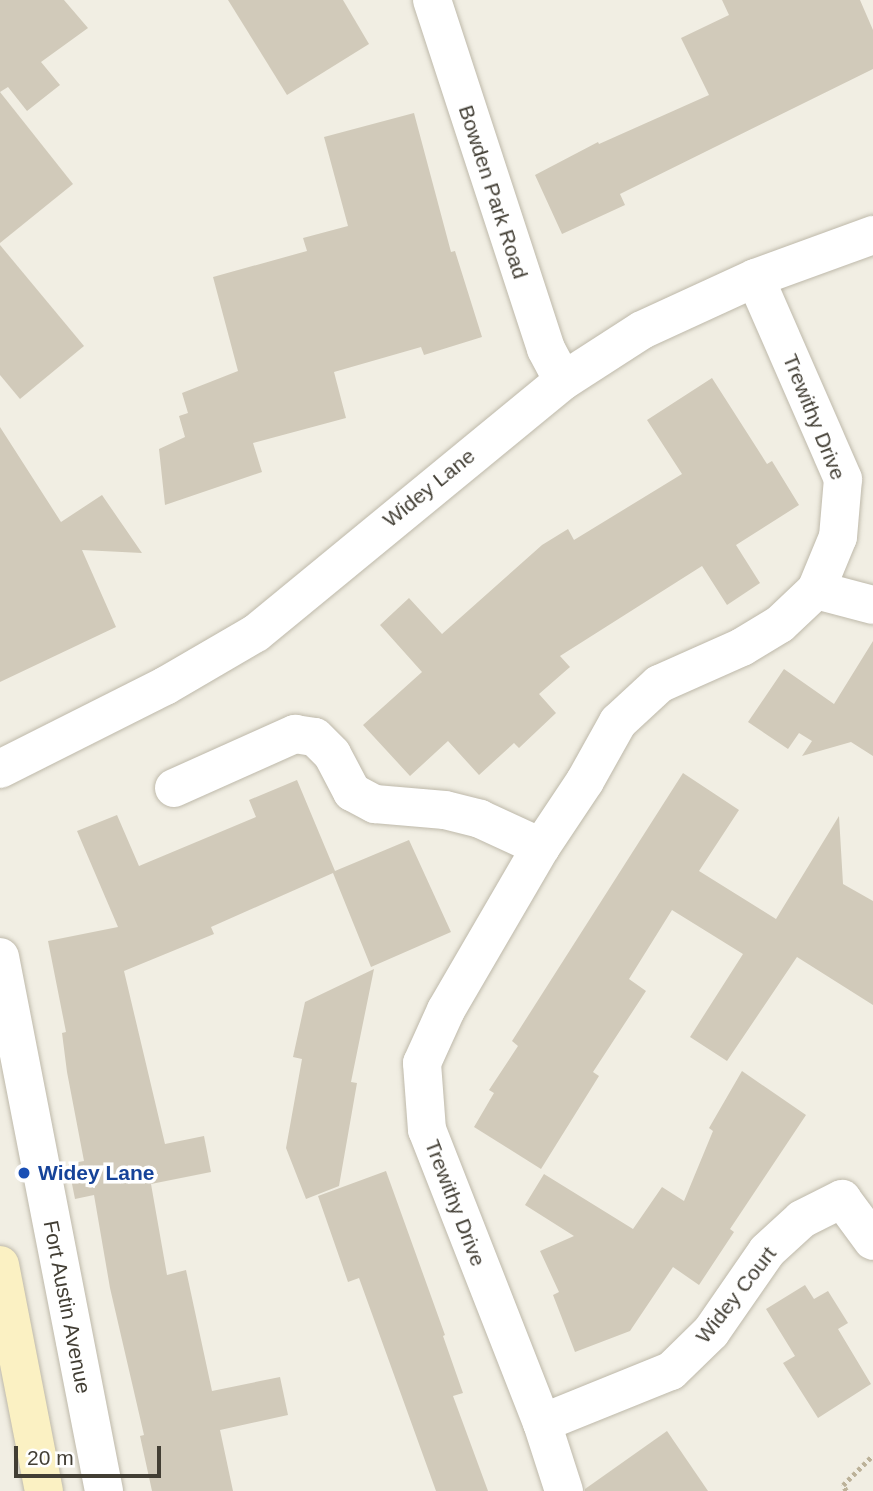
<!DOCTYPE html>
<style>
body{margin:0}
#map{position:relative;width:873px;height:1491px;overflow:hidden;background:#f1eee3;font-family:Arial,sans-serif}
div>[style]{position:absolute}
.building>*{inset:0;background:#d1caba}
.path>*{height:4.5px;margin-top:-2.25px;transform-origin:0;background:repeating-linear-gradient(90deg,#bcb299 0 3.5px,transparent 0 7px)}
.roads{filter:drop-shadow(0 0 2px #beb9aa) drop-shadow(0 0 2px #beb9aa)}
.minor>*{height:38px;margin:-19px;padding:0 19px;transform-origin:19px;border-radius:19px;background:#fff}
.secondary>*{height:38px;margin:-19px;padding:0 19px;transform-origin:19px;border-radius:19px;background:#fbf1c3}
.dots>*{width:19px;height:19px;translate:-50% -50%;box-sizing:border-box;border:4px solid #fff;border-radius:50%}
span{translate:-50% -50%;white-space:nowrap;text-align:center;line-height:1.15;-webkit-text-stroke:7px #fff;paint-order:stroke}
.street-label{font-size:21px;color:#423e34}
.transit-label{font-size:21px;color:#164399;font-weight:700}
.left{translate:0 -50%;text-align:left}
.scale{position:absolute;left:14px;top:1446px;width:147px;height:32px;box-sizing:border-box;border:4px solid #423e34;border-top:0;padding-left:9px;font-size:21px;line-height:24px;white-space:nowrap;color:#423e34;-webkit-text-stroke:5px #fff;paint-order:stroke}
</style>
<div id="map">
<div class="building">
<i style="clip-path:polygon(0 0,64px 0,88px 28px,41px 62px,60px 85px,27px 111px,8px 87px,0 92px)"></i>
<i style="clip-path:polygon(228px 0,343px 0,369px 44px,287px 95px)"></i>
<i style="clip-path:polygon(722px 0,860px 0,873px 30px,873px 69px,620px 194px,625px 205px,562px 234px,535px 175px,598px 142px,599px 144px,709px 95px,681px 38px,729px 15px)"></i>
<i style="clip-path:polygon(0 92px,73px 184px,0 243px)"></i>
<i style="clip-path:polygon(414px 113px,451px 252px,455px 251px,482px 337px,424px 355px,421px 347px,334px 372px,346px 418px,253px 443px,262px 472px,165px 505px,159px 449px,185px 437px,179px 416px,188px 413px,182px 393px,238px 371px,213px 277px,307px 251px,303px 238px,348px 226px,324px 137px)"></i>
<i style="clip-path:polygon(0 245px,84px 346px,20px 399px,0 375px)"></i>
<i style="clip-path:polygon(712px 378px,767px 464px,772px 461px,799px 505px,736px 545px,760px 583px,727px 605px,702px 566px,560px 656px,570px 667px,539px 694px,556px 713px,519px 748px,514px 743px,479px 775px,448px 741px,410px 776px,363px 725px,422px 672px,380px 625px,409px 598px,442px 634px,542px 545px,568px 529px,574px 540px,682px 474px,647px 420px)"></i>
<i style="clip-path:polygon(0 427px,61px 522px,102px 495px,142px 553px,82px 550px,116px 627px,0 682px)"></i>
<i style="clip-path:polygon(873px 641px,873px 756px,851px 742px,802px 756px,812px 741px,799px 733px,788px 749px,748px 722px,784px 669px,834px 704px)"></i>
<i style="clip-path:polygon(683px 773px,739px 810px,699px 871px,776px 919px,839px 816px,843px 884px,873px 901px,873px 1005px,797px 957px,727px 1061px,690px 1037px,743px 954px,672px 910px,629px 979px,646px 991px,593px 1072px,599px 1076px,541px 1169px,474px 1127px,494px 1093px,489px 1090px,518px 1046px,512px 1041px)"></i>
<i style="clip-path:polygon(297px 780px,335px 871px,409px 840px,451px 932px,371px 967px,333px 873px,211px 927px,214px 934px,124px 971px,165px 1144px,204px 1136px,211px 1172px,151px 1184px,167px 1275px,186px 1270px,212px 1391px,280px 1377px,288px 1415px,220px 1430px,233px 1491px,152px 1491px,140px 1436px,144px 1435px,110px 1288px,94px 1195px,75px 1199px,68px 1164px,84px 1161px,67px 1072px,62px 1033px,66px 1032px,48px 941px,118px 927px,77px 831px,117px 815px,139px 866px,256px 817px,249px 800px)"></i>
<i style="clip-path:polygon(374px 969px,351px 1082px,357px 1083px,339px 1186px,306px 1199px,286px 1148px,302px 1059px,293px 1057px,305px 1002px)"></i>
<i style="clip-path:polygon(742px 1071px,806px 1115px,730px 1229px,734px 1232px,699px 1285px,673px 1267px,630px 1331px,575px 1352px,553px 1295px,559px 1292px,540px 1251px,574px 1236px,525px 1205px,544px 1174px,633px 1229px,662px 1187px,684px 1201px,713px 1131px,709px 1128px)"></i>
<i style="clip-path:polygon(386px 1171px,445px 1335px,443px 1336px,463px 1393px,453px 1396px,488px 1491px,436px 1491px,359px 1278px,348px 1282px,318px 1196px)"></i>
<i style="clip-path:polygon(805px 1285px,814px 1299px,828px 1291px,848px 1323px,838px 1329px,871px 1384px,818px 1418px,783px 1363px,795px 1356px,766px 1309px)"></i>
<i style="clip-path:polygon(667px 1431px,708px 1491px,585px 1491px,585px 1489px)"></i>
</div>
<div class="path">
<i style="left:846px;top:1491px;width:7px;rotate:-117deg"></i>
<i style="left:843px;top:1485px;width:42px;rotate:-45deg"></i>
</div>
<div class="roads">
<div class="minor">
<i style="left:432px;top:0;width:367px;rotate:71.9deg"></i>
<i style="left:546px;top:349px;width:36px;rotate:62deg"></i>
<i style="left:816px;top:590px;width:59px;rotate:14.7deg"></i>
<i style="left:0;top:769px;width:185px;rotate:-26.7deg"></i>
<i style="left:165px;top:686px;width:105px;rotate:-30.2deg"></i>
<i style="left:256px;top:633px;width:397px;rotate:-39.4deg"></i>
<i style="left:563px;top:381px;width:94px;rotate:-32.8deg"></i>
<i style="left:642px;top:330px;width:124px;rotate:-24.7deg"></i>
<i style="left:755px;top:278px;width:126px;rotate:-20deg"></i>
<i style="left:174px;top:788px;width:133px;rotate:-24.1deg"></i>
<i style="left:295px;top:734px;width:20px;rotate:9deg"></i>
<i style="left:315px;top:737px;width:24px;rotate:45deg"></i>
<i style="left:332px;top:754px;width:43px;rotate:62.2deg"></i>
<i style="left:352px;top:792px;width:26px;rotate:28deg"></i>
<i style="left:375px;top:804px;width:70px;rotate:4.9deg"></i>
<i style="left:445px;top:810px;width:36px;rotate:14deg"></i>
<i style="left:480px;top:819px;width:67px;rotate:24.7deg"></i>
<i style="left:0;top:957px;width:544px;rotate:78.98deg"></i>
<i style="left:542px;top:1423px;width:139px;rotate:-22deg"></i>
<i style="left:671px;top:1371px;width:56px;rotate:-44.3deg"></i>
<i style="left:711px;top:1332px;width:98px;rotate:-55.3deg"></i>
<i style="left:767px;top:1251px;width:47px;rotate:-42.4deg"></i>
<i style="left:802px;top:1219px;width:45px;rotate:-26.6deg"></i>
<i style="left:842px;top:1199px;width:52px;rotate:53.6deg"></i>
<i style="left:564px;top:1491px;width:71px;rotate:-107.9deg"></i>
<i style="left:542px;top:1423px;width:315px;rotate:-111.4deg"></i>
<i style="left:427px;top:1130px;width:67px;rotate:-94.3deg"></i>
<i style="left:422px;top:1063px;width:58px;rotate:-65.6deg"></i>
<i style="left:446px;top:1010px;width:189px;rotate:-59.8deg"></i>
<i style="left:541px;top:847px;width:79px;rotate:-56.3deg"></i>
<i style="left:585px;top:781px;width:68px;rotate:-60.8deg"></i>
<i style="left:618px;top:722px;width:56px;rotate:-42.8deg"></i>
<i style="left:659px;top:684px;width:91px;rotate:-24deg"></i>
<i style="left:742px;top:647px;width:44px;rotate:-31.2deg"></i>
<i style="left:780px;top:624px;width:50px;rotate:-43.4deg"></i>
<i style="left:816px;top:590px;width:57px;rotate:-67.5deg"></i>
<i style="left:838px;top:537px;width:58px;rotate:-85.1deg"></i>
<i style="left:843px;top:479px;width:219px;rotate:-113.6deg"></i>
</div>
<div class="secondary">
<i style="left:0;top:1265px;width:230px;rotate:79deg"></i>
</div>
</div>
<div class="dots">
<i style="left:24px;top:1173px;background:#1a4fb4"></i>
</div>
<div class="street-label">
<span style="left:493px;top:192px;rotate:72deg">Bowden Park Road</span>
<span style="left:814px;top:417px;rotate:68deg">Trewithy Drive</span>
<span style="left:429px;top:488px;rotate:-39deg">Widey Lane</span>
<span style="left:455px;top:1203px;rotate:69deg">Trewithy Drive</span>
<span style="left:736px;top:1295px;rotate:-52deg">Widey Court</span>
<span style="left:67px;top:1307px;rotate:79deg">Fort Austin Avenue</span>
</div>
<div class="transit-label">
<span class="left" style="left:38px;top:1173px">Widey Lane</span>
</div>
<div class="scale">20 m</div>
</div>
